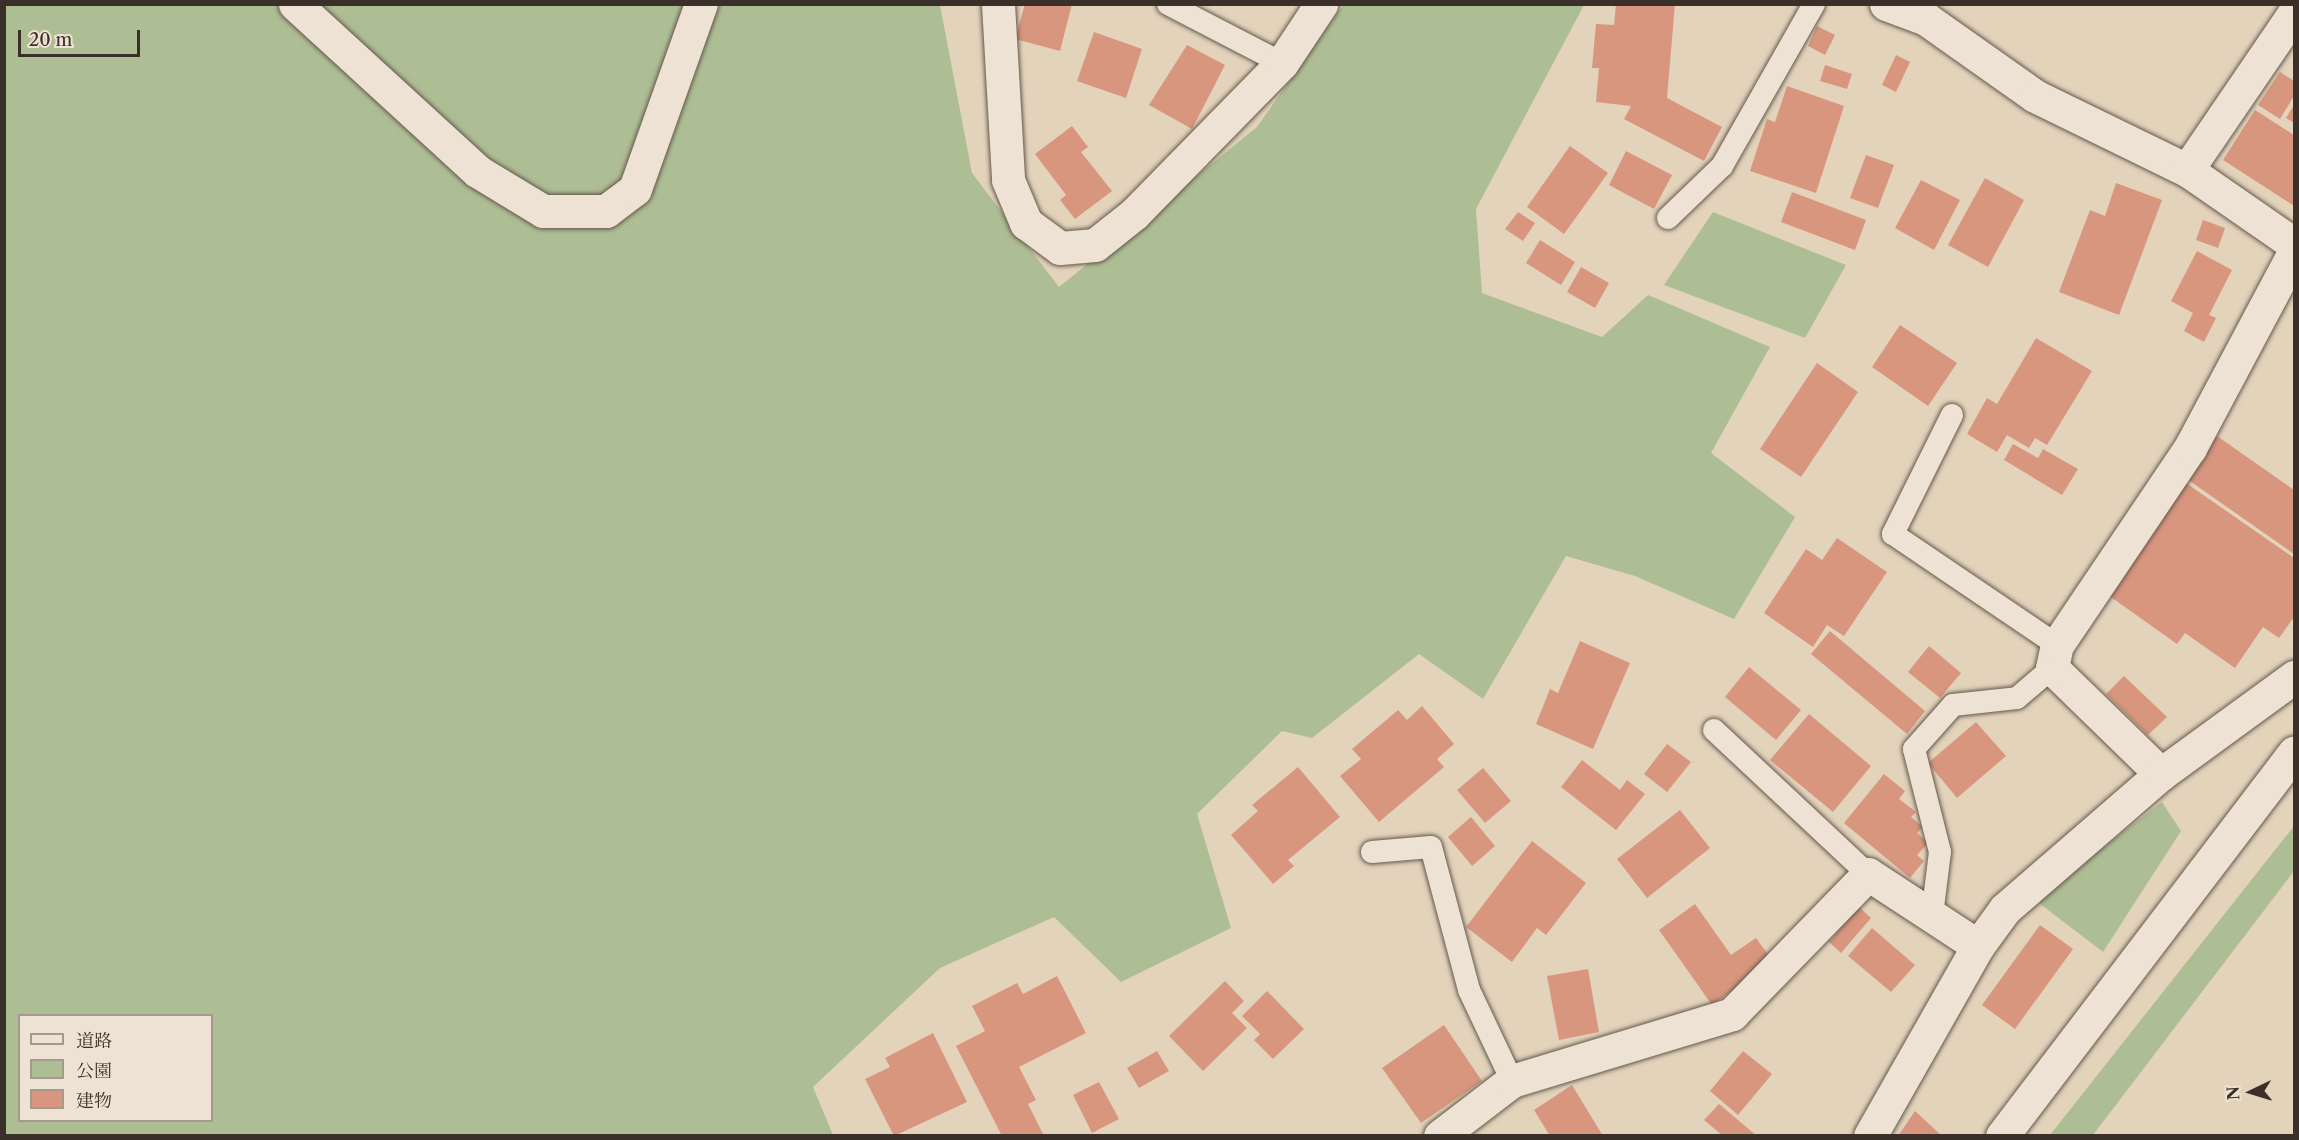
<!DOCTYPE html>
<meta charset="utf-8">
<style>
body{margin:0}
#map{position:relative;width:2299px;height:1140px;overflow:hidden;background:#e3d3bb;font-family:"Libre Caslon Text","Noto Serif JP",serif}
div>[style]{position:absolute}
.green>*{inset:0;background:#aebe94}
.building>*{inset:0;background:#d9967e}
.roads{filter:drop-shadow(0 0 2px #65584e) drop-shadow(0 0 2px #65584e)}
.service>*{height:22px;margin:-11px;padding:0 11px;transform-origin:11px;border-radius:11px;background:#ede2d3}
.minor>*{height:33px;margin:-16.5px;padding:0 16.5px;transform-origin:16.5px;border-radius:16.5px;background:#ede2d3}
.tertiary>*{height:33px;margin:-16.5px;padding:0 16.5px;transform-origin:16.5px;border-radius:16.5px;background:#ede2d3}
span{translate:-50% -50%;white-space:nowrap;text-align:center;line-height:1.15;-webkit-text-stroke:5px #ede2d3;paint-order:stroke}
.frame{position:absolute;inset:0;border:6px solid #3b2f29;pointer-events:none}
.legend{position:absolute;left:18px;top:1014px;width:195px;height:108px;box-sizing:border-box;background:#ede2d3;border:2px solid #a69a8f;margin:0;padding:8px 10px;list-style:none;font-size:18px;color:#3b2f29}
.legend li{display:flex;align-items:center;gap:12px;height:30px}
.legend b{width:30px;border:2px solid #a69a8f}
.north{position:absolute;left:2221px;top:1062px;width:60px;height:60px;-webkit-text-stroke:4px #ede2d3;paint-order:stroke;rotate:266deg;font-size:16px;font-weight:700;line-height:24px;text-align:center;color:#3b2f29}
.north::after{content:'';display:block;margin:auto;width:21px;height:27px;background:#3b2f29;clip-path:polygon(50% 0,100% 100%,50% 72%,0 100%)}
.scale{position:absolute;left:18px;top:30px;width:122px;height:27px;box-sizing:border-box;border:3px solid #3b2f29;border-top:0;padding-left:8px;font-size:18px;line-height:21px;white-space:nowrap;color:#3b2f29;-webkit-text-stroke:4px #ede2d3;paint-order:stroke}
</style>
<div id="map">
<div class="green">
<i style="clip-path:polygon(evenodd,5px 5px,940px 5px,972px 173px,1059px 287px,1257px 127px,1343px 5px,1584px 5px,1476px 209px,1482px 293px,1602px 337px,1648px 295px,1770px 347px,1711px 453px,1795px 517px,1734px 619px,1635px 576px,1566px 556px,1483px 699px,1419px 654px,1312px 738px,1282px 731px,1197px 814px,1231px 928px,1121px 982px,1054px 917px,940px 968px,813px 1087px,833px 1135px,5px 1136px,5px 5px,20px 1016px,212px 1016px,212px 1120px,20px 1120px,20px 1016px)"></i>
<i style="clip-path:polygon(1713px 212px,1846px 265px,1805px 338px,1664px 285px)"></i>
<i style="clip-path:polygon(2162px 802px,2181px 831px,2103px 952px,2035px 900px)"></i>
<i style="clip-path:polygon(2294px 826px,2294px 871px,2093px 1135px,2050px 1135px)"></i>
</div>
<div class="building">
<i style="clip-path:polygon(1025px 4px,1072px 4px,1060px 51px,1015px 39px)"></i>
<i style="clip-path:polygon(1616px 4px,1675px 4px,1667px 98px,1722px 127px,1704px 161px,1624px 119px,1631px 106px,1596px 102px,1599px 68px,1592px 68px,1596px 24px,1614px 25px)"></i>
<i style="clip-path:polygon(1817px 26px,1835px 35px,1825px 55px,1808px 46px)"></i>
<i style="clip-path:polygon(1094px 32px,1142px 49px,1126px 98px,1077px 81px)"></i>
<i style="clip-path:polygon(1187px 45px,1225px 65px,1192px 129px,1149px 105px)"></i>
<i style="clip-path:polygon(1896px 55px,1910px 62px,1896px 92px,1882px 85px)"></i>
<i style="clip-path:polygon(1825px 65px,1852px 74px,1847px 89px,1820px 81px)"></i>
<i style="clip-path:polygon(2280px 72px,2294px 81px,2294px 96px,2280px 119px,2258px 105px)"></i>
<i style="clip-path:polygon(1787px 86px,1844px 106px,1816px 193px,1750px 171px,1767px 119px,1775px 122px)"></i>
<i style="clip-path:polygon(2294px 105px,2294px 123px,2286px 118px)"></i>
<i style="clip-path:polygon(2255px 110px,2294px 135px,2294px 206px,2223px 160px)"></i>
<i style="clip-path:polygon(1072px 126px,1088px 147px,1081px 152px,1112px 191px,1075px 219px,1060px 200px,1066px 195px,1035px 154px)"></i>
<i style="clip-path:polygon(1570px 146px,1608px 173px,1564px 234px,1527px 207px)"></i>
<i style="clip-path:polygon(1626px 151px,1672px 175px,1654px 209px,1609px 185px)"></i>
<i style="clip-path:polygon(1866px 155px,1894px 165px,1878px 208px,1850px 198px)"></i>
<i style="clip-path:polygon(1985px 178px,2024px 200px,1988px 267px,1948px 245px)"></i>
<i style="clip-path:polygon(1921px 180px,1960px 200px,1934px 250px,1895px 228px)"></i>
<i style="clip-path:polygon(2116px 183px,2162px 200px,2119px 315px,2059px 292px,2090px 210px,2105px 216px)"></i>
<i style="clip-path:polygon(1792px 192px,1866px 220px,1855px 250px,1781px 222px)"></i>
<i style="clip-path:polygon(1518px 212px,1535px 223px,1523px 241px,1505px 229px)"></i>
<i style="clip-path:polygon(2203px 220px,2225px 228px,2218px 248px,2196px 240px)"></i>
<i style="clip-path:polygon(1540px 240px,1575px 262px,1561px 285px,1526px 263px)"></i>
<i style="clip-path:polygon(2197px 251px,2232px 270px,2209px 315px,2216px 318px,2204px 342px,2184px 331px,2193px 313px,2171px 301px)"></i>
<i style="clip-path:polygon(1581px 267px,1609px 283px,1595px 308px,1567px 292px)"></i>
<i style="clip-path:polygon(1900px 325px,1957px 363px,1928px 406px,1872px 367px)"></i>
<i style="clip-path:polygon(2036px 338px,2092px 371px,2047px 445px,2035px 438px,2029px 448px,2007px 435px,1997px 452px,1967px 434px,1987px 398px,1997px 404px)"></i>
<i style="clip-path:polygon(1817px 363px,1858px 392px,1801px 477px,1760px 449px)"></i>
<i style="clip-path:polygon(2217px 436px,2294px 490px,2294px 554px,2187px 479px)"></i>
<i style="clip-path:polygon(2013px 444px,2038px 458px,2043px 449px,2078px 469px,2062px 495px,2004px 460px)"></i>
<i style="clip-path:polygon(2186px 483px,2294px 558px,2294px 617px,2279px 638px,2263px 627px,2235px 668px,2185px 633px,2177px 644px,2108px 595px)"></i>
<i style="clip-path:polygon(1837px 538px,1887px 572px,1844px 636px,1827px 625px,1813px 647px,1764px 613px,1806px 549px,1822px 560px)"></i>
<i style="clip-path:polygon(1830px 631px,1925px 711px,1907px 734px,1811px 654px)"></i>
<i style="clip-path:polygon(1580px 641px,1630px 663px,1593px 749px,1536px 724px,1550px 689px,1558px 693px)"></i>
<i style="clip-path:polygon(1929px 646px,1961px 673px,1940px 698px,1908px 672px)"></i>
<i style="clip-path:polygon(1749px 667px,1801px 710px,1776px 740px,1725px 697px)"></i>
<i style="clip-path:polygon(2124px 676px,2167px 717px,2148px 735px,2106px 694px)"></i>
<i style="clip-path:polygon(1422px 706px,1454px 744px,1437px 759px,1444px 767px,1379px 822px,1340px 776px,1361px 759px,1352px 749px,1398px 710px,1407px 720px)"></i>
<i style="clip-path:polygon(1809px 714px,1871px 766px,1833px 812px,1770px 760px)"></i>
<i style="clip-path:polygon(1976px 722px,2006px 756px,1957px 798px,1928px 763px)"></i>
<i style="clip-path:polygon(1667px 744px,1691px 762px,1667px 792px,1644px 774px)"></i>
<i style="clip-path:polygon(1582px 760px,1620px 790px,1627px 780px,1645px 794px,1616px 830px,1561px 787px)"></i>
<i style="clip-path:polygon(1298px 767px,1340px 817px,1288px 860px,1294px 866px,1273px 884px,1231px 835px,1258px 811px,1252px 805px)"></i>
<i style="clip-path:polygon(1483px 768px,1511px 801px,1485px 823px,1457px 790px)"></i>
<i style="clip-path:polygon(1884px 774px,1905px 791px,1899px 799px,1916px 812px,1911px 817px,1923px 827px,1917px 833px,1928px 843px,1917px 855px,1924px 861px,1910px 878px,1844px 823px)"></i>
<i style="clip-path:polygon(1680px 810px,1710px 848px,1647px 898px,1617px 859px)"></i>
<i style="clip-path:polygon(1471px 817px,1495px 846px,1472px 866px,1448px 837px)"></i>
<i style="clip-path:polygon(1532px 841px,1586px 883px,1546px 935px,1537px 928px,1512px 962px,1466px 927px)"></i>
<i style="clip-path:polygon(1695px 904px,1731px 955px,1756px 938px,1773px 961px,1712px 1005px,1659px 930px)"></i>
<i style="clip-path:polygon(1859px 907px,1871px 918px,1841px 953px,1829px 942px)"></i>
<i style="clip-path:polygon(2040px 925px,2073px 949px,2015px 1029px,1982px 1005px)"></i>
<i style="clip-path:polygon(1872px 928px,1915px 965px,1891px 992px,1848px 956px)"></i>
<i style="clip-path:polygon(1588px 969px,1599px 1032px,1559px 1040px,1547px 976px)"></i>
<i style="clip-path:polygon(1057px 976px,1086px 1033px,1019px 1067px,1036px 1100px,1028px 1104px,1044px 1136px,1002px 1136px,956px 1046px,985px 1031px,972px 1006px,1017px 983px,1023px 994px)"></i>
<i style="clip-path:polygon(1225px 981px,1244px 1001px,1232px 1013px,1247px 1028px,1203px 1071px,1169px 1036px)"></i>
<i style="clip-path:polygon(1267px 991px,1304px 1029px,1273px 1059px,1254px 1040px,1260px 1034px,1242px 1016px)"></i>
<i style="clip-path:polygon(1444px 1025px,1482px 1081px,1421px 1123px,1382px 1068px)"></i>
<i style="clip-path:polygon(933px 1033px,967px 1102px,894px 1136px,865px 1079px,890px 1067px,885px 1058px)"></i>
<i style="clip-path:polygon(1157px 1051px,1169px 1071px,1139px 1088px,1127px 1068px)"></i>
<i style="clip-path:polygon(1743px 1051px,1772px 1074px,1738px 1115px,1710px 1091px)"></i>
<i style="clip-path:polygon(1099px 1082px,1119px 1119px,1092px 1133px,1073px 1095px)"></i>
<i style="clip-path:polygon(1572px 1085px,1603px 1136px,1550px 1136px,1534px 1110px)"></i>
<i style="clip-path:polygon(1719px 1104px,1757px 1136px,1723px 1136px,1704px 1120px)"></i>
<i style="clip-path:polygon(1915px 1111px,1942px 1136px,1898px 1136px)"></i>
</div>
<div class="roads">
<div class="service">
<i style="left:1168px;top:4px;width:128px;rotate:27.4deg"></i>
<i style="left:1668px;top:218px;width:75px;rotate:-43.9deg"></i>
<i style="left:1722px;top:166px;width:186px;rotate:-60.4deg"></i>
<i style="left:1952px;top:415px;width:133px;rotate:116.4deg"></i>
<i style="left:1893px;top:534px;width:198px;rotate:34.1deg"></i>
<i style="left:1714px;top:730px;width:211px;rotate:43.1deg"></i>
<i style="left:1372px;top:852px;width:59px;rotate:-4.8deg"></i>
<i style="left:1431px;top:847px;width:148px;rotate:75.1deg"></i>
<i style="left:1469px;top:990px;width:101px;rotate:64.7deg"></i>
<i style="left:1932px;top:916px;width:64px;rotate:-82.9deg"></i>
<i style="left:1940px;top:852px;width:106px;rotate:-104.2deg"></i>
<i style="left:1914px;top:749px;width:59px;rotate:-48.4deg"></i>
<i style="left:1953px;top:705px;width:64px;rotate:-6.2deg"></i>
<i style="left:2017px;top:698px;width:46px;rotate:-40.6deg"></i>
</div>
<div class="minor">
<i style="left:295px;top:4px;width:247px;rotate:42.5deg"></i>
<i style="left:477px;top:171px;width:77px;rotate:31.2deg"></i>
<i style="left:543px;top:211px;width:63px"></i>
<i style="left:606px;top:211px;width:36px;rotate:-37deg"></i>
<i style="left:635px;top:189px;width:196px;rotate:-70.4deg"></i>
<i style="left:998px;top:4px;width:176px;rotate:86.7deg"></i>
<i style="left:1008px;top:180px;width:47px;rotate:67.3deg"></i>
<i style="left:1026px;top:223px;width:42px;rotate:36.3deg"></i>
<i style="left:1060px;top:248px;width:35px;rotate:-5deg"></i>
<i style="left:1095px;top:245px;width:50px;rotate:-38.5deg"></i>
<i style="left:1134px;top:214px;width:211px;rotate:-45.6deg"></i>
<i style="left:1282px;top:63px;width:71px;rotate:-56.5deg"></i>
<i style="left:1886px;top:4px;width:43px;rotate:20.6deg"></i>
<i style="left:1926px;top:19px;width:133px;rotate:35.2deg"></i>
<i style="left:2035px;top:96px;width:169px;rotate:26deg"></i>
<i style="left:2187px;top:170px;width:130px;rotate:34.7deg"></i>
<i style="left:2187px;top:170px;width:190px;rotate:-55.7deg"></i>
<i style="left:2161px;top:774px;width:152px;rotate:-135.8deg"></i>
<i style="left:2052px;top:668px;width:24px;rotate:-78deg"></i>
<i style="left:2057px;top:645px;width:238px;rotate:-56deg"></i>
<i style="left:2190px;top:448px;width:222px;rotate:-62deg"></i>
<i style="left:1440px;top:1136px;width:91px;rotate:-37.4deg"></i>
<i style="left:1512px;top:1081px;width:230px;rotate:-16.9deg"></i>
<i style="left:1732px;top:1014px;width:195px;rotate:-45.8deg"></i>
<i style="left:1868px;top:874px;width:131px;rotate:33.2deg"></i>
<i style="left:1870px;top:1136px;width:219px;rotate:-60.4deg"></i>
<i style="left:1978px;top:946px;width:46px;rotate:-53.9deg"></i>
<i style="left:2005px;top:909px;width:206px;rotate:-40.9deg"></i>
<i style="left:2161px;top:774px;width:165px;rotate:-36.1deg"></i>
</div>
<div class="tertiary">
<i style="left:2002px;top:1136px;width:482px;rotate:-52.7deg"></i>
</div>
</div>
<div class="frame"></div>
<ul class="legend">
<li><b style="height:8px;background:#ede2d3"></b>道路</li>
<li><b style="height:16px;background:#aebe94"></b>公園</li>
<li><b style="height:16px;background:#d9967e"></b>建物</li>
</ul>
<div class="north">N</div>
<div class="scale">20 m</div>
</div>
